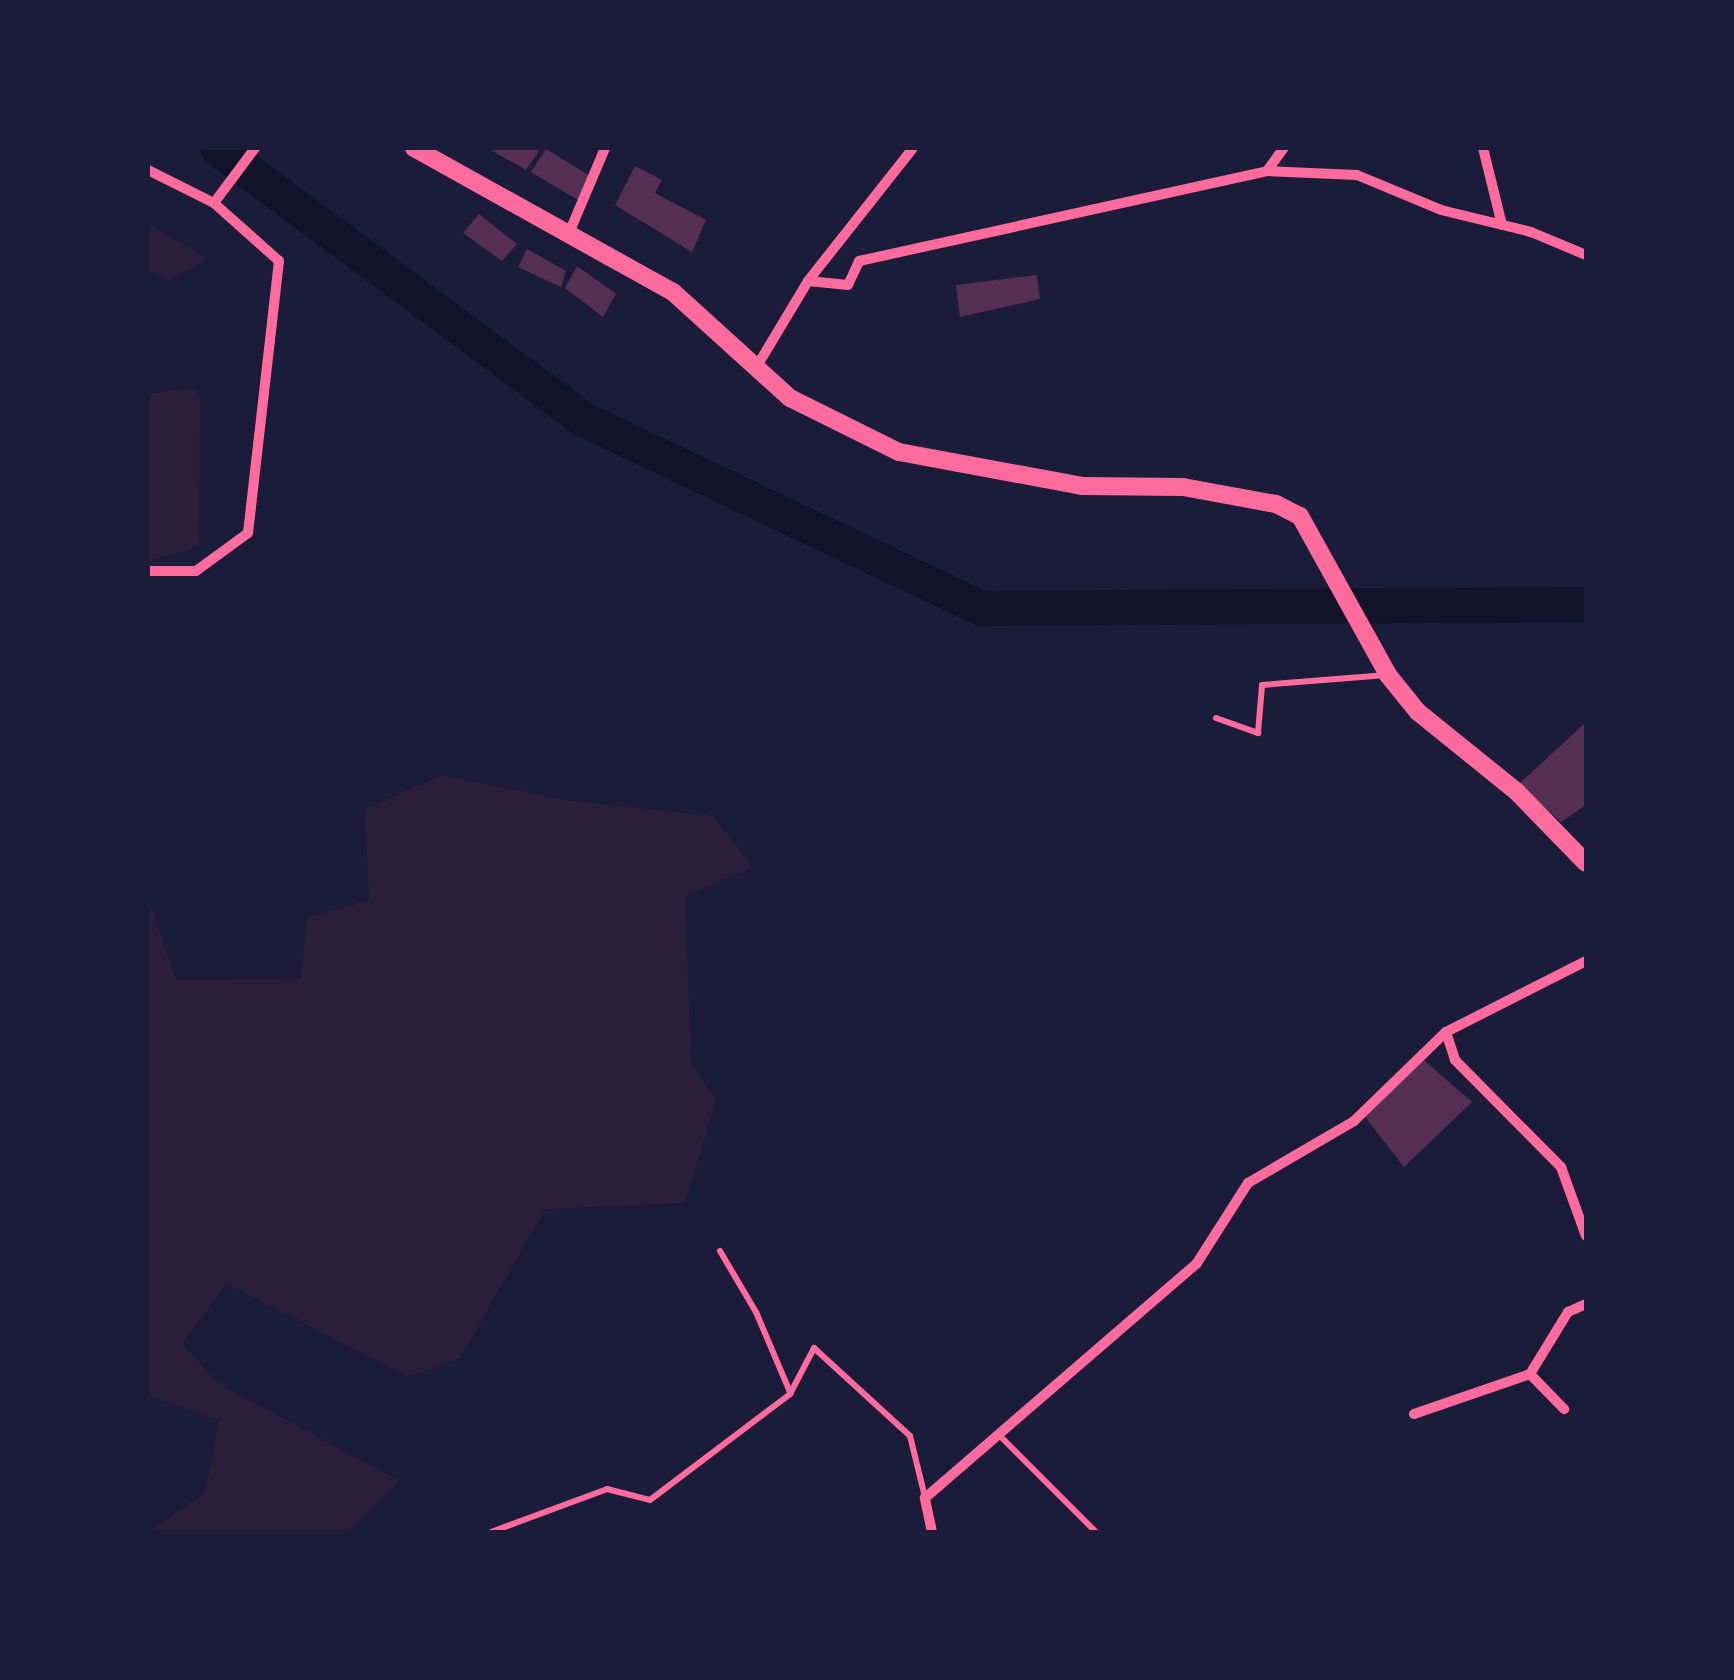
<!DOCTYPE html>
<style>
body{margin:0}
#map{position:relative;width:1734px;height:1680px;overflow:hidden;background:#1b1b3a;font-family:"Exo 2",sans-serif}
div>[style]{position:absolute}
.green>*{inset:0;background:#2a1e3b}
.river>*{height:35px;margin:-17.5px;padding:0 17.5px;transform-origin:17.5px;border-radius:17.5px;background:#12122b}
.building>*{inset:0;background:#542f53}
.service>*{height:6px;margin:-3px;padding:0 3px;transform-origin:3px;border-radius:3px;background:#ff6b9d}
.minor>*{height:10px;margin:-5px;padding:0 5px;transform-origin:5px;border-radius:5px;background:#ff6b9d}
.secondary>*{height:18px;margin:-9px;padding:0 9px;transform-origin:9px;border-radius:9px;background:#ff6b9d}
span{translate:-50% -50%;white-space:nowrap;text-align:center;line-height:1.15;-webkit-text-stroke:10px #1b1b3a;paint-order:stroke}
.frame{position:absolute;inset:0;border:150px solid #1b1b3a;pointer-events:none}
</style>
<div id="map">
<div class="green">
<i style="clip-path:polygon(148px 223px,207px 259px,169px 281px,148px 271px)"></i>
<i style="clip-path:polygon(193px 388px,200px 396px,199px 546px,148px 562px,148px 394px)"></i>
<i style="clip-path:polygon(441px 775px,565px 800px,713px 816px,753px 867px,685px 896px,691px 1062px,716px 1101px,685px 1203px,545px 1209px,460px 1358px,408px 1377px,227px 1283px,182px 1344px,219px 1384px,399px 1481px,347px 1532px,148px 1532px,205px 1493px,219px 1420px,148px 1395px,148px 898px,176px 980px,301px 979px,307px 918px,369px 900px,365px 810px)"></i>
</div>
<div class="river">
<i style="left:217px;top:148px;width:455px;rotate:36.5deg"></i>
<i style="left:583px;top:419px;width:441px;rotate:25.4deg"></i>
<i style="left:981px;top:608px;width:605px;rotate:-0.38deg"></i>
</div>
<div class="building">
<i style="clip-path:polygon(487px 148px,541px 148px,526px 170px)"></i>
<i style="clip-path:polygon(546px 149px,590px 176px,578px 200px,531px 172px)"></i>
<i style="clip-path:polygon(635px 166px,662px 180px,655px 193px,706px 220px,692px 252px,615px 205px)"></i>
<i style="clip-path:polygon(479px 214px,517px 244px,502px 261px,463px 233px)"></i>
<i style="clip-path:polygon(527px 249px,566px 271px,561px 287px,518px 267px)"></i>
<i style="clip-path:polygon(577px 266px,616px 294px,603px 317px,565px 288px)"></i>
<i style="clip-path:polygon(1037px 275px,1040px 299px,960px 317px,956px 285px)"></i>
<i style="clip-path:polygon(1586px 722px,1586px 805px,1561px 822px,1519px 784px)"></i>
<i style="clip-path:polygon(1418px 1055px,1472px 1102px,1404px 1167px,1365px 1117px)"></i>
</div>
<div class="service">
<i style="left:1216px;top:718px;width:45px;rotate:19.7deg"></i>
<i style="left:1258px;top:733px;width:48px;rotate:-85.2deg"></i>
<i style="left:1262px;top:685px;width:125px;rotate:-4.6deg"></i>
<i style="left:720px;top:1251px;width:71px;rotate:59.5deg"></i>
<i style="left:756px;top:1312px;width:87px;rotate:67deg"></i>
<i style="left:999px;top:1435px;width:137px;rotate:45deg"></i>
<i style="left:491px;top:1532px;width:124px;rotate:-20.3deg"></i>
<i style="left:607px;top:1489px;width:44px;rotate:14.3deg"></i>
<i style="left:650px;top:1500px;width:176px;rotate:-37.1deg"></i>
<i style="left:790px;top:1394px;width:52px;rotate:-62.4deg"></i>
<i style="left:814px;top:1348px;width:130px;rotate:42.5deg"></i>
<i style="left:910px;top:1436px;width:63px;rotate:76.2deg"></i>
</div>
<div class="minor">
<i style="left:1483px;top:148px;width:79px;rotate:76.1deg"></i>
<i style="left:148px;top:170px;width:74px;rotate:26.6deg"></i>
<i style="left:214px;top:203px;width:69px;rotate:-53.3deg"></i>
<i style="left:1267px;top:171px;width:29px;rotate:-54deg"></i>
<i style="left:569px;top:233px;width:92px;rotate:-67deg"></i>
<i style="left:808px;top:281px;width:40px;rotate:5.7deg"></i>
<i style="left:848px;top:285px;width:26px;rotate:-65deg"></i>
<i style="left:859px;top:261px;width:418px;rotate:-12.4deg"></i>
<i style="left:1267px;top:171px;width:90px;rotate:2.5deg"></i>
<i style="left:1357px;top:175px;width:91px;rotate:22.6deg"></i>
<i style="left:1441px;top:210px;width:93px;rotate:13.7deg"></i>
<i style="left:1531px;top:232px;width:60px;rotate:22.7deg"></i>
<i style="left:757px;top:366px;width:99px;rotate:-59deg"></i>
<i style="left:808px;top:281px;width:169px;rotate:-51.7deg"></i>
<i style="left:148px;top:571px;width:48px"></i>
<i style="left:196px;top:571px;width:64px;rotate:-36.2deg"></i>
<i style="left:248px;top:533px;width:274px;rotate:-83.5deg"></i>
<i style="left:279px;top:261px;width:87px;rotate:-138.3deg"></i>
<i style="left:1446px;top:1032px;width:29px;rotate:72deg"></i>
<i style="left:1455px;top:1060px;width:151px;rotate:45.3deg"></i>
<i style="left:1561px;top:1167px;width:73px;rotate:70.1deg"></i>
<i style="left:1530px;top:1374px;width:49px;rotate:45.8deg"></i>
<i style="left:1414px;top:1414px;width:123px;rotate:-19deg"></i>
<i style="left:1530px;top:1374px;width:73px;rotate:-58.5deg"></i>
<i style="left:1568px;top:1312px;width:20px;rotate:-24deg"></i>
<i style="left:932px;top:1532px;width:35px;rotate:-102deg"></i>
<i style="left:925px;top:1498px;width:359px;rotate:-40.8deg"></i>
<i style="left:1197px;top:1263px;width:95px;rotate:-57.5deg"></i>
<i style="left:1248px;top:1183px;width:123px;rotate:-30.3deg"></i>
<i style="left:1354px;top:1121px;width:128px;rotate:-44.1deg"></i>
<i style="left:1446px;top:1032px;width:157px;rotate:-26.9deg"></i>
</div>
<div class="secondary">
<i style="left:414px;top:148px;width:296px;rotate:29.1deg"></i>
<i style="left:673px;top:292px;width:158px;rotate:42.2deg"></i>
<i style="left:790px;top:398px;width:122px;rotate:26.4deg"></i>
<i style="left:899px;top:452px;width:186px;rotate:10.5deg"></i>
<i style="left:1082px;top:486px;width:101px;rotate:0.6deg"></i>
<i style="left:1183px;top:487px;width:95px;rotate:10.4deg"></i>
<i style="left:1276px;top:504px;width:27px;rotate:27deg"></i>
<i style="left:1300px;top:516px;width:182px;rotate:61deg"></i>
<i style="left:1388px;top:675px;width:48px;rotate:51deg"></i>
<i style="left:1418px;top:712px;width:126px;rotate:38.9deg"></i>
<i style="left:1516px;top:791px;width:100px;rotate:45.8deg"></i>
</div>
<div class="frame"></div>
</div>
